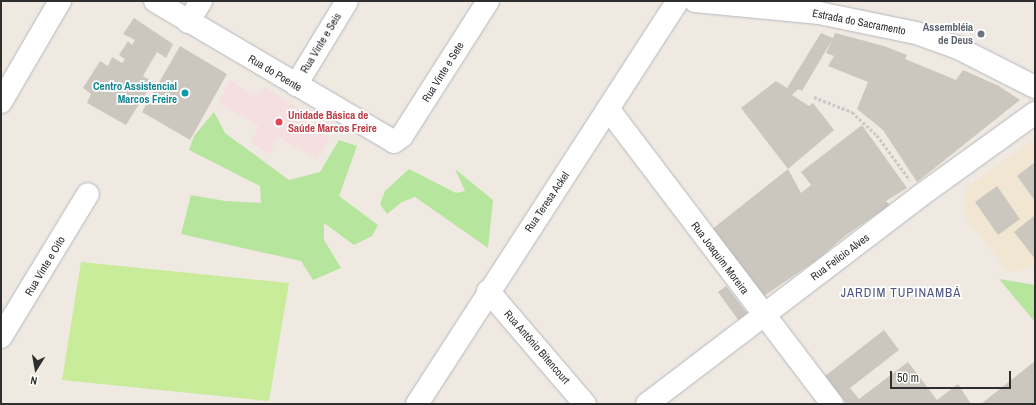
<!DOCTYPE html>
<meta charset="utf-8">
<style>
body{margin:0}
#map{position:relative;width:1036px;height:405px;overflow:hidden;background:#efe9e1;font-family:"Archivo Narrow",sans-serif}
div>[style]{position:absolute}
.education>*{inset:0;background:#f0e6d1}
.medical>*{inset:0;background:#f5dfe0}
.green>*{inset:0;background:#b6e59e}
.pitch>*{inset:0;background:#c9ec9a}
.building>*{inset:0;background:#cbc7bf}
.path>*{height:2.5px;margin-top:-1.25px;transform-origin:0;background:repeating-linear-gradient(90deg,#c9c9c9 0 3px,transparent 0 5px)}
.roads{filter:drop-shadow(0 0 1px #b4b7c1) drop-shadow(0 0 1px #b4b7c1)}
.minor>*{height:22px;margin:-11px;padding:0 11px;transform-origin:11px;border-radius:11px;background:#fff}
.dots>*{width:11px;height:11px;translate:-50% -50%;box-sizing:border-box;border:2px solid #fff;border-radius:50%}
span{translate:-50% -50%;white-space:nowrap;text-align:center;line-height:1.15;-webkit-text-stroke:3.5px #fff;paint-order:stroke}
.street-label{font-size:11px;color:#2e2e2e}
.worship-label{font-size:11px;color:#5b616d;font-weight:700}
.right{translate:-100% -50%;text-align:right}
.culture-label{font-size:11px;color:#0d838f;font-weight:700}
.health-label{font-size:11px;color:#be3a42;font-weight:700}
.left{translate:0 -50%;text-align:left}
.quarter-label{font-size:13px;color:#4d5680;letter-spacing:1px}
.frame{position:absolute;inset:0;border:2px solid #2e2e2e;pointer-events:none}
.north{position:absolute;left:16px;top:349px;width:40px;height:40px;-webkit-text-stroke:3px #fff;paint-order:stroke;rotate:191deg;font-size:11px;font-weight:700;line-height:16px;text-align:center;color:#2e2e2e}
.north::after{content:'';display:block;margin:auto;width:14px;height:18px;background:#2e2e2e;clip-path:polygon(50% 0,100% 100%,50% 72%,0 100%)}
.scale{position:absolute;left:890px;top:371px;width:121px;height:18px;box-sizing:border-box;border:2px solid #2e2e2e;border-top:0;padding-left:5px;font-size:12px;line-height:14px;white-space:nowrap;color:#2e2e2e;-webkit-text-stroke:3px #fff;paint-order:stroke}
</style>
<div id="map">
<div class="education">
<i style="clip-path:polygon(1035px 139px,1035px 269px,1033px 267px,1009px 272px,964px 216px,965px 188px)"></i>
</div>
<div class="medical">
<i style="clip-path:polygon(230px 80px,252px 94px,261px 93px,264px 87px,305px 112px,301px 118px,330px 137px,317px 159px,278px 137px,270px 154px,251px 143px,259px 126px,218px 103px)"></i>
</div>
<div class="green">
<i style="clip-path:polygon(214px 112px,225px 133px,289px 180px,320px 172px,339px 140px,357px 146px,339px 196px,378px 225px,372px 236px,354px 245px,324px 223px,324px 240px,341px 268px,313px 280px,301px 261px,181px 234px,191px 195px,225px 201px,261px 203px,260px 186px,189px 150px,194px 136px)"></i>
<i style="clip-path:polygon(409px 169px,456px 193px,465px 191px,455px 169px,493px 200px,488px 248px,415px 197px,402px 202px,387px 214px,380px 204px,385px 191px)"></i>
<i style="clip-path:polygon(999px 279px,1035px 285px,1035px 322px)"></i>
</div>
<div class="pitch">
<i style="clip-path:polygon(81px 262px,289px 283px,269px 401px,62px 380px)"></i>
</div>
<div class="building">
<i style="clip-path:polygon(134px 18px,173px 44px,166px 58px,157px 52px,143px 76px,153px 82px,126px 125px,87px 103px,91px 94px,83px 88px,100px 61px,108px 66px,112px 57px,122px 63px,125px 59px,119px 55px,128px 41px,132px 45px,135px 40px,123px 34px)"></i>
<i style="clip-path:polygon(821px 33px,833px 38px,835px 33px,884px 46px,907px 55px,905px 59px,956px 80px,963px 70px,999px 86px,1020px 100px,917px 182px,883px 130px,857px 109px,868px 82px,828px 66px,834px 56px,826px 53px,832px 40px,802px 91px,798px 89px,792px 95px,809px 106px,813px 103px,834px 130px,788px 169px,801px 193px,811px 185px,801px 172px,862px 125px,907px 188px,886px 201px,890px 205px,846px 235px,818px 259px,764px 296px,728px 248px,711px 230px,788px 169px,741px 108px,776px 81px,787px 88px)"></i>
<i style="clip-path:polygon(180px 46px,227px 74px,190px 140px,142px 112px)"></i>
<i style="clip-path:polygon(1035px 162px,1035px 201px,1017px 176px)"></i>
<i style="clip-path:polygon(997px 186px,1020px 219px,998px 235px,975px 202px)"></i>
<i style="clip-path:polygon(1035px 215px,1035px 259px,1014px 232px)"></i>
<i style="clip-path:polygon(726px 286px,750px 317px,741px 324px,718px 292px)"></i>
<i style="clip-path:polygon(884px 330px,899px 350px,850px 388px,859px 399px,908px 362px,937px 400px,958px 384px,971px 404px,847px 404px,825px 376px)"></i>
<i style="clip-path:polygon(1035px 361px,1035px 404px,981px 404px)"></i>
</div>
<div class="path">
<i style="left:814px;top:97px;width:41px;rotate:21.5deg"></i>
<i style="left:852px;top:112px;width:34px;rotate:43deg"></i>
<i style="left:877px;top:135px;width:56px;rotate:53.7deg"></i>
</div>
<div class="roads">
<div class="minor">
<i style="left:155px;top:1px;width:277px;rotate:30.5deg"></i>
<i style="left:394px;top:142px;width:10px;rotate:-37deg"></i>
<i style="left:402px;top:136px;width:160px;rotate:-57.5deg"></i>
<i style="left:695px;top:1px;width:125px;rotate:5.5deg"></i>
<i style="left:819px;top:13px;width:99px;rotate:11.7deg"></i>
<i style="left:916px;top:33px;width:45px;rotate:19.7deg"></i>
<i style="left:958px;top:48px;width:86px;rotate:26.9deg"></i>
<i style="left:188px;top:22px;width:25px;rotate:-58deg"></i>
<i style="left:296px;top:85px;width:98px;rotate:-58.7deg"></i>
<i style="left:1px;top:102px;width:117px;rotate:-59.7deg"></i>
<i style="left:609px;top:110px;width:369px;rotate:52.8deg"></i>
<i style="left:488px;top:291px;width:149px;rotate:49.4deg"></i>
<i style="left:1px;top:337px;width:167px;rotate:-58.7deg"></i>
<i style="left:417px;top:404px;width:480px;rotate:-57.1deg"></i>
<i style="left:647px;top:404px;width:343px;rotate:-37.3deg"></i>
<i style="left:920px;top:196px;width:142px;rotate:-35.8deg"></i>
</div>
</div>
<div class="dots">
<i style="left:981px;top:34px;background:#6b7280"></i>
<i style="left:185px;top:93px;background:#0f9aa8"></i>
<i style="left:279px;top:122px;background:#e0444e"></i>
</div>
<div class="street-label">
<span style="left:859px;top:22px;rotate:11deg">Estrada do Sacramento</span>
<span style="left:321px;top:43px;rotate:-59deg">Rua Vinte e Seis</span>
<span style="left:443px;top:72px;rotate:-58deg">Rua Vinte e Sete</span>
<span style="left:275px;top:73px;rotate:31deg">Rua do Poente</span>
<span style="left:547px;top:202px;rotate:-56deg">Rua Teresa Ackel</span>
<span style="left:840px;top:257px;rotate:-37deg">Rua Felício Alves</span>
<span style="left:720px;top:258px;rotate:53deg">Rua Joaquim Moreira</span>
<span style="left:45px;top:266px;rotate:-59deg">Rua Vinte e Oito</span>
<span style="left:537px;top:347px;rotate:49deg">Rua Antônio Bitencourt</span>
</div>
<div class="worship-label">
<span class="right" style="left:973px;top:34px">Assembléia<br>de Deus</span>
</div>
<div class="culture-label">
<span class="right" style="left:177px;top:93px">Centro Assistencial<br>Marcos Freire</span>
</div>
<div class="health-label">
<span class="left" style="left:288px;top:122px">Unidade Básica de<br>Saúde Marcos Freire</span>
</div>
<div class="quarter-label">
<span style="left:901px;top:293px">JARDIM TUPINAMBÁ</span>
</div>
<div class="frame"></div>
<div class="north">N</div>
<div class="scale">50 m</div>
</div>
